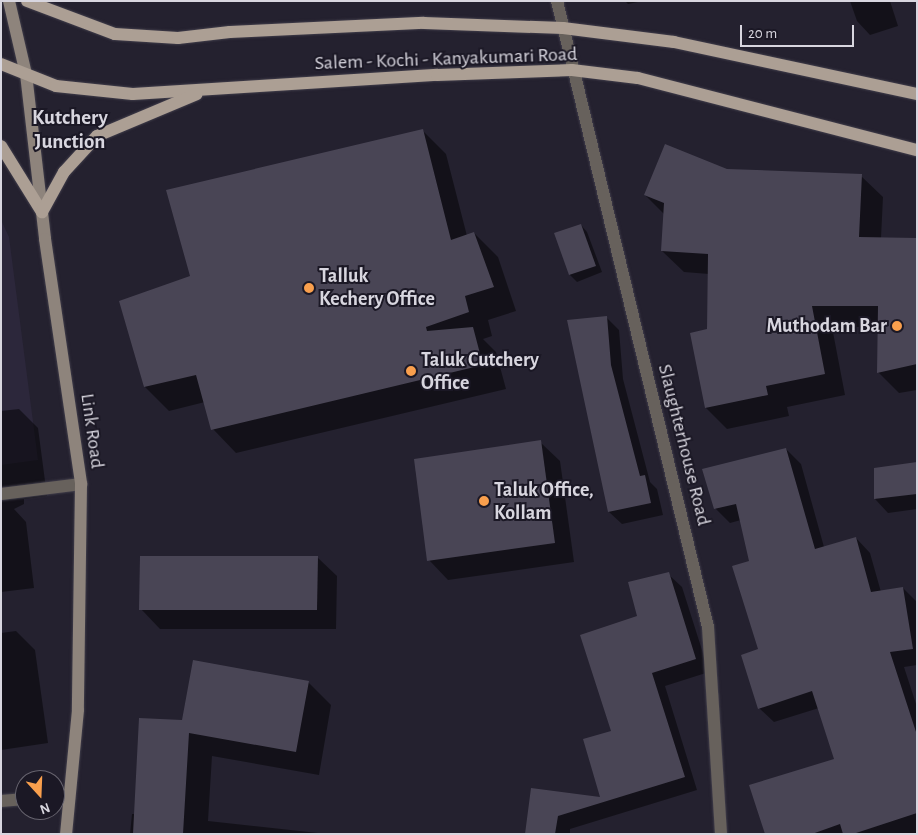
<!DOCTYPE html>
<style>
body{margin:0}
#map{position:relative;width:918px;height:835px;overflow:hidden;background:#24212f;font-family:"Alegreya Sans",sans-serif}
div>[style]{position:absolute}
.built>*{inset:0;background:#2c273b}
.shadow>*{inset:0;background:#0007}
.building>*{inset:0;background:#494555}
.roads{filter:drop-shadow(0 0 1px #413e4b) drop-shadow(0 0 1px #413e4b)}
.lane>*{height:12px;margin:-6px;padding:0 6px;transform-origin:6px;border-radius:6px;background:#67615c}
.street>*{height:12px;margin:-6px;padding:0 6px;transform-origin:6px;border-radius:6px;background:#67615c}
.secondary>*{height:12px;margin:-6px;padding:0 6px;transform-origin:6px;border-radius:6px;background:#8e847c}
.primary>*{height:12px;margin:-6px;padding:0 6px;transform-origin:6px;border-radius:6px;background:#ac9f94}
.dots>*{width:14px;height:14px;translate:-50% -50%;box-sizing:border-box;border:2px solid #1b1825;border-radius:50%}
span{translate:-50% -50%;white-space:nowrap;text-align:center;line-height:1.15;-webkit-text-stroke:4px #1b1825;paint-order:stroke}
.street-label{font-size:20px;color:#d8d6df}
.poi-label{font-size:20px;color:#d8d6df;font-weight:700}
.left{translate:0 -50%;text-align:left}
.right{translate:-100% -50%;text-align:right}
.neighbourhood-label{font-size:21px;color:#d8d6df;font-weight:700}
.frame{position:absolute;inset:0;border:2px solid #d8d6df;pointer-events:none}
.north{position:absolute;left:15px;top:770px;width:50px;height:50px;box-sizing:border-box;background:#1b1825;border:1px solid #67646f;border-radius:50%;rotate:160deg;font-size:14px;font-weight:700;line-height:20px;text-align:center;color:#d8d6df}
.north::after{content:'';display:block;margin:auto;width:18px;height:22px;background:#f99f4d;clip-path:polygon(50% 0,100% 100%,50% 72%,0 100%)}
.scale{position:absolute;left:740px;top:25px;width:114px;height:22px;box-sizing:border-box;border:2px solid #d8d6df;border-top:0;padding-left:6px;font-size:15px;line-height:18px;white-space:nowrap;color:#d8d6df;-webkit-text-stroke:4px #1b1825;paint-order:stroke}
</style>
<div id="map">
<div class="built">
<i style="clip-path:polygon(1px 220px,9px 237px,38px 460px,1px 465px)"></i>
</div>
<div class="shadow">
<i style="clip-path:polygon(625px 1px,643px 1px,628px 4px)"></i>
<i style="clip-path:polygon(850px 1px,890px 1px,898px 26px,870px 35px,857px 21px)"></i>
<i style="clip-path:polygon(422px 130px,446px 154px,467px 236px,474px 233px,498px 257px,516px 311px,488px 320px,492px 336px,483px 339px,496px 352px,506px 389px,236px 453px,213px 429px,205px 402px,169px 411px,145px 387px,192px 276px)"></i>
<i style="clip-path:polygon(726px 170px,861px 176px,883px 197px,881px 238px,917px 239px,917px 390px,899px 393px,878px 372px,879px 327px,832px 327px,845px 395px,787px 407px,789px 416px,727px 429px,706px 408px,709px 274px,684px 272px,662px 251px,664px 214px,645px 195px)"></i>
<i style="clip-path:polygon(581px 225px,587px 232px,602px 272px,577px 282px,570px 275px,556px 234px)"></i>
<i style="clip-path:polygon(607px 318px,619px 330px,623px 379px,650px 482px,657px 489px,663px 515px,622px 524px,609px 512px)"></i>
<i style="clip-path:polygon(19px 409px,38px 428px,47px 496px,24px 499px,24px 504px,14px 509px,26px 522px,34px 588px,1px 592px,1px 411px)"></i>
<i style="clip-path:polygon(540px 442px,560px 461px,574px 562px,448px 580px,429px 560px)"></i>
<i style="clip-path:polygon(786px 449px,801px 464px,824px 547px,856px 538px,870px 553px,881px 592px,903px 588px,917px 602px,917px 665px,904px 667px,917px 707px,917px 834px,766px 834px,835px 759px,819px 708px,774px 722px,759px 708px,760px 650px,751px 562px,741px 520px,730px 523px,715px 508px)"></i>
<i style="clip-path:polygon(917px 464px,917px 509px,888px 513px,875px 499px)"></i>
<i style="clip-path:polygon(317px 557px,337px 576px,336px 629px,160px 629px,141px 609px)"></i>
<i style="clip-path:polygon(668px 574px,682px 587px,709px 672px,665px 686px,697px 790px,570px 829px,570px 834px,526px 834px,532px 789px,602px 799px,612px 732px,638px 617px)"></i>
<i style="clip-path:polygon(16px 631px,35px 650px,48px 743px,1px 750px,1px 633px)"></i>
<i style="clip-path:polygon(308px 682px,331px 705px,319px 775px,212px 756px,208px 821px,327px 834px,130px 834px,132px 814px,135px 814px,183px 721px)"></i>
</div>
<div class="building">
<i style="clip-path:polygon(423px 129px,451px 240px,474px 232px,494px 287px,465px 296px,469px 312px,426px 327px,427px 331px,473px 327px,483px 365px,211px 430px,196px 375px,144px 387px,119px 301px,190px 276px,166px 190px)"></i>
<i style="clip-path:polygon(665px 144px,727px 169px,862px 174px,859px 237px,917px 238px,917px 364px,877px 373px,878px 306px,812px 306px,825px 374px,766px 386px,768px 395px,705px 408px,690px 333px,707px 329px,708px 254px,661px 251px,664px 203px,644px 195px)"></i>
<i style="clip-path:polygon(581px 224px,596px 266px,569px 275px,554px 233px)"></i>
<i style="clip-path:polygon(607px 316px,611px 365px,640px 476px,645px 475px,651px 503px,608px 512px,567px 320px)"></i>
<i style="clip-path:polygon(541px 440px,555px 543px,427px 561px,414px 459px)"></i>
<i style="clip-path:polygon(786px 448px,815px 549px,856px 537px,871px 592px,903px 587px,913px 649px,890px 652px,917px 735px,917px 813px,853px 834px,843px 834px,840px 824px,812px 834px,765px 834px,749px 785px,834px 759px,812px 691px,758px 709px,741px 655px,758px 649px,732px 566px,749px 561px,736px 504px,714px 509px,702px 469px)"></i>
<i style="clip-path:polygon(917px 462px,917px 494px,874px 499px,874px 468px)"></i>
<i style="clip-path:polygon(140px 556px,318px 556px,317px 610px,139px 610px)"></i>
<i style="clip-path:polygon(669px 572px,696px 659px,652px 673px,685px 777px,558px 816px,555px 834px,525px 834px,531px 788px,600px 797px,583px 739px,611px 731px,580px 635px,637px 616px,628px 582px)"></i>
<i style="clip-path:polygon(193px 660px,309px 681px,296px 752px,189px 733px,183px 834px,133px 834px,139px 718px,182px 720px)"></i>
</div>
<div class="roads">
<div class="lane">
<i style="left:1px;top:494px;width:81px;rotate:-7.1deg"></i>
<i style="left:55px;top:796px;width:13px;rotate:-4deg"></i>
<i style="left:1px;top:801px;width:24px;rotate:-5deg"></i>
</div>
<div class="street">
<i style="left:557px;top:1px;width:644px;rotate:76.44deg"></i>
<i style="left:708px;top:627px;width:207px;rotate:86.4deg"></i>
</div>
<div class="secondary">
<i style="left:9px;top:1px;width:75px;rotate:76.9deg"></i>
<i style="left:26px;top:74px;width:166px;rotate:83.4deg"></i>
<i style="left:45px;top:239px;width:248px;rotate:81.6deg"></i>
<i style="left:81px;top:484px;width:226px;rotate:90.8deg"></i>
<i style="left:78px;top:710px;width:125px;rotate:95.5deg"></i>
</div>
<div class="primary">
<i style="left:27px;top:1px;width:94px;rotate:20.6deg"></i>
<i style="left:115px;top:34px;width:63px;rotate:3.6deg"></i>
<i style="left:178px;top:38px;width:52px;rotate:-6.6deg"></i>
<i style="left:230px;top:32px;width:194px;rotate:-2.7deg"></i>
<i style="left:424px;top:23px;width:139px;rotate:2.1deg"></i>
<i style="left:563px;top:28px;width:112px;rotate:7.2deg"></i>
<i style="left:674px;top:42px;width:249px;rotate:12.1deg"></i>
<i style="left:1px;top:64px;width:59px;rotate:21.8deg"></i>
<i style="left:56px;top:86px;width:77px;rotate:5.9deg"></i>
<i style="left:133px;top:94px;width:305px;rotate:-3.6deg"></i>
<i style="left:437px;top:75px;width:135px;rotate:-2.1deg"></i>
<i style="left:572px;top:70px;width:66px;rotate:6.9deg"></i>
<i style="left:638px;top:78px;width:288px;rotate:14.5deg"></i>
<i style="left:1px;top:146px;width:78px;rotate:58.2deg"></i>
<i style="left:42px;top:212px;width:46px;rotate:-61.2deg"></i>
<i style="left:64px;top:172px;width:49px;rotate:-47.5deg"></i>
<i style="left:97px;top:136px;width:108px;rotate:-22.8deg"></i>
</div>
</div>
<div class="dots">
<i style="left:309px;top:288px;background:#f99f4d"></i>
<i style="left:897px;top:326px;background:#f99f4d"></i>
<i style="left:411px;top:371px;background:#f99f4d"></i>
<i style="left:484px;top:501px;background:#f99f4d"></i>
</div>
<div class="street-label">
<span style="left:446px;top:59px;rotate:-2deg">Salem - Kochi - Kanyakumari Road</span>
<span style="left:92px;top:431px;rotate:82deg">Link Road</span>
<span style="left:684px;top:445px;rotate:76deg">Slaughterhouse Road</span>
</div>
<div class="poi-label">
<span class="left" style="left:319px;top:288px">Talluk<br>Kechery Office</span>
<span class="right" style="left:887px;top:326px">Muthodam Bar</span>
<span class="left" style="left:421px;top:372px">Taluk Cutchery<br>Office</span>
<span class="left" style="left:494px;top:502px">Taluk Office,<br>Kollam</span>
</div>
<div class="neighbourhood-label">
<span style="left:70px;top:130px">Kutchery<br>Junction</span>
</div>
<div class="frame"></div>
<div class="north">N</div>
<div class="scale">20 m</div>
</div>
